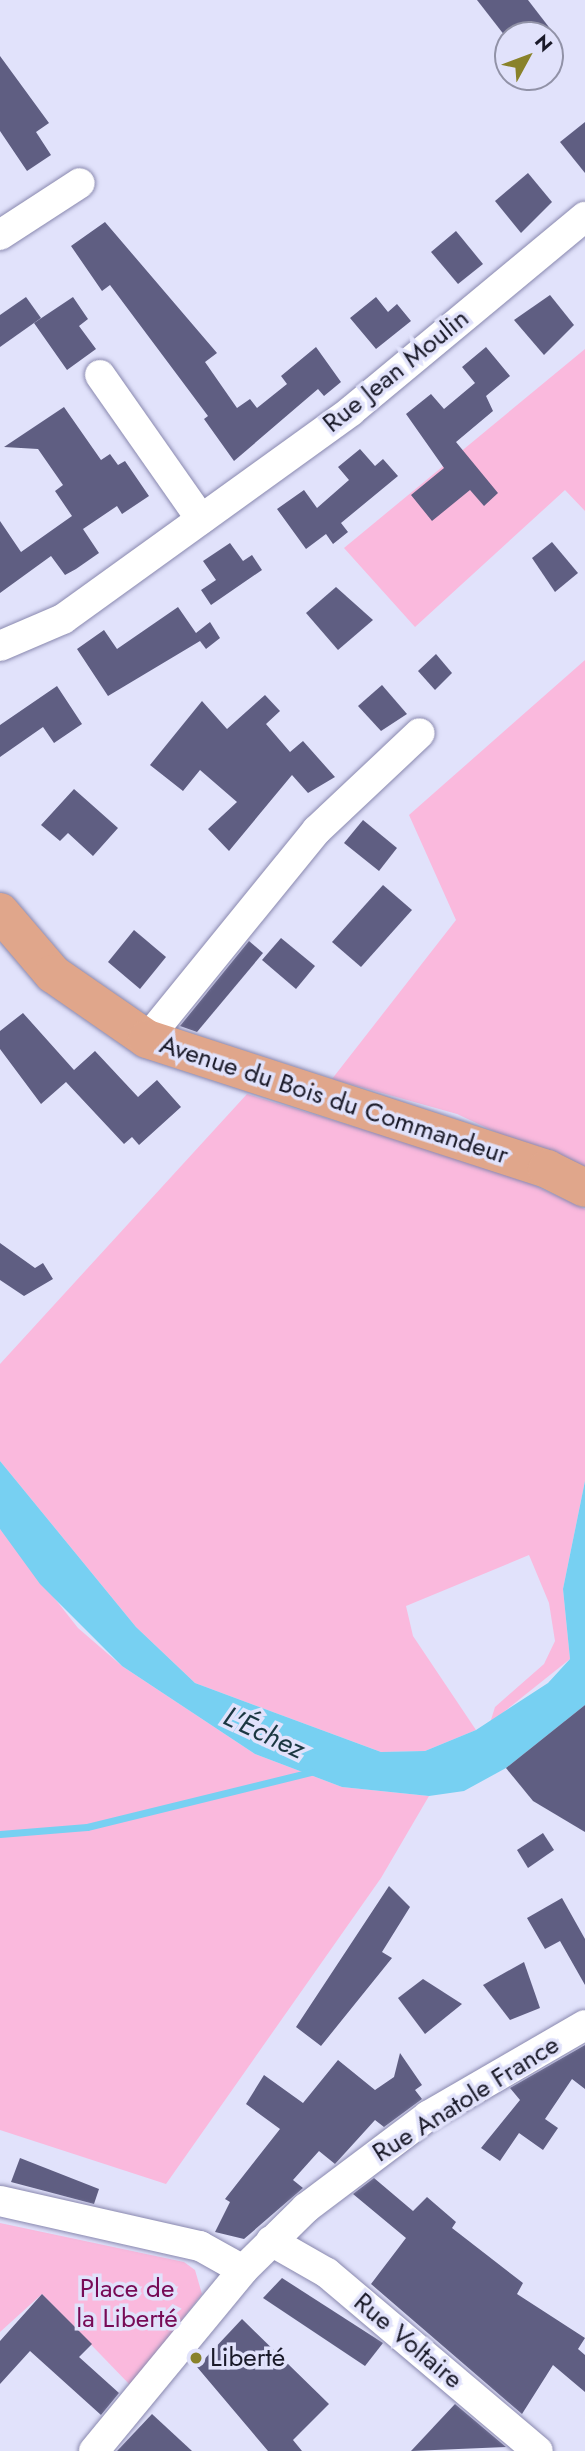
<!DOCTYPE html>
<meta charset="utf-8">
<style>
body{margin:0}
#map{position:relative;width:585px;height:2451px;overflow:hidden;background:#e1e2fb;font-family:Jost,sans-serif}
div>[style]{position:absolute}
.green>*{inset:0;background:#fab9dd}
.water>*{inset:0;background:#77d0f2}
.stream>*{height:7px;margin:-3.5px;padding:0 3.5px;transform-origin:3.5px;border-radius:3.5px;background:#77d0f2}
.building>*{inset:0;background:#5f5e82}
.roads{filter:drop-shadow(0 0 2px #8988ae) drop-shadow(0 0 2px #8988ae)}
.minor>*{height:30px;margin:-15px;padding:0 15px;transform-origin:15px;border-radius:15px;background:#fff}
.major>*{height:38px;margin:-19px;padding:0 19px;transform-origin:19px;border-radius:19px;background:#e0a68b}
.dots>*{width:19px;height:19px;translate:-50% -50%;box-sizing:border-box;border:4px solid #e1e2fb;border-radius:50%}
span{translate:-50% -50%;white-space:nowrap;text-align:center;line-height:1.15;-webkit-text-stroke:7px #e1e2fb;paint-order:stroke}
.street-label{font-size:26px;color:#1a1a29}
.park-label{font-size:26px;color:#770a56}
.poi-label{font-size:26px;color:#1a1a29}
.left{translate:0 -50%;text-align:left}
.water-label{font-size:28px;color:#1b3741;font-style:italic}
.north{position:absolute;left:494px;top:21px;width:70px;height:70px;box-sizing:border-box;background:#e1e2fb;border:2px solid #9192a7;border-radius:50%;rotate:49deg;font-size:19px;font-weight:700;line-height:28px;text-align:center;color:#1a1a29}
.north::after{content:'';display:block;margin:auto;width:24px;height:32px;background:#89822a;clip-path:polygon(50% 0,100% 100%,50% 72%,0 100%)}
</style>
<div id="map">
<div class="green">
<i style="clip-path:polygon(585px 349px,585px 511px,565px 490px,415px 627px,344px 548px)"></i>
<i style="clip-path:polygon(585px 660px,585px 1174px,457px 1114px,332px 1079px,456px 920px,409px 815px)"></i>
<i style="clip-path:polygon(247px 1094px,510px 1174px,585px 1209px,585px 1481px,563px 1589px,570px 1659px,490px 1723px,495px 1707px,544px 1664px,555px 1641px,549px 1603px,529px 1555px,406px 1606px,413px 1636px,476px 1730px,425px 1751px,381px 1752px,195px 1683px,136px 1627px,0 1461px,0 1364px)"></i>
<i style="clip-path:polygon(0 1529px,78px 1628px,122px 1666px,255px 1754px,342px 1787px,429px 1796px,381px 1878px,166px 2184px,0 2130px)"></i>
<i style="clip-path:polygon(0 2223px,184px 2262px,195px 2270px,202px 2294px,131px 2386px,42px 2294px,0 2332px)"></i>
</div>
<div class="water">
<i style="clip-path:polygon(0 1461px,136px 1627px,195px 1683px,381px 1752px,425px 1751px,476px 1730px,548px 1683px,570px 1659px,563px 1589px,585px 1481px,585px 1705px,506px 1768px,464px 1791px,429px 1796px,342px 1787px,255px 1754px,122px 1666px,40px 1584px,0 1529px)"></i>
</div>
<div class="stream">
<i style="left:0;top:1834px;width:87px;rotate:-4.6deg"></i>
<i style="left:87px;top:1827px;width:231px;rotate:-13.8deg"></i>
</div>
<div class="building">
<i style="clip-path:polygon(477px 0,528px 0,555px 35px,505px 36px)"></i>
<i style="clip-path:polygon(0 56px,49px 123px,36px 132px,51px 155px,27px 171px,0 131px)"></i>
<i style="clip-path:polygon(585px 122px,585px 173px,560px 142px)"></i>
<i style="clip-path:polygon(528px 173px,552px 202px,521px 233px,495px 201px)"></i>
<i style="clip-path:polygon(105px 222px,217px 353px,205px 362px,237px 408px,250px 399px,257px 408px,287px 384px,281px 376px,316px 347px,341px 382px,324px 396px,318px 389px,234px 461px,204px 419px,208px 416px,110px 285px,102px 291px,71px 246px)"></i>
<i style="clip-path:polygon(456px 231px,483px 264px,458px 284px,431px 252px)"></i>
<i style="clip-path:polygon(550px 295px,574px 325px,544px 355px,514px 320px)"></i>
<i style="clip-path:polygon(26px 297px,41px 318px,0 347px,0 315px)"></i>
<i style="clip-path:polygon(73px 297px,88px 319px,79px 326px,96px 349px,67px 370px,34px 323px)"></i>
<i style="clip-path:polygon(376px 297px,388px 312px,397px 304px,411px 321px,376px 349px,350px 318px)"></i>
<i style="clip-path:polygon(486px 347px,510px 376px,486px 396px,493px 411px,456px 442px,498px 493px,484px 506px,470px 490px,432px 521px,411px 495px,444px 468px,406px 414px,431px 394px,444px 409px,475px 383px,462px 367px)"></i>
<i style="clip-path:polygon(64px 407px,101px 460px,110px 454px,118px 465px,125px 461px,149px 496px,122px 514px,117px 506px,83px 529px,99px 553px,76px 569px,65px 575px,51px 556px,0 593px,0 521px,21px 552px,72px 516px,55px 491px,63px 485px,38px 449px,4px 447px)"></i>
<i style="clip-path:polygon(360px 449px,375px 466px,383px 459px,398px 476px,341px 523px,348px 532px,333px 544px,326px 534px,306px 549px,277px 509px,304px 490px,317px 508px,349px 480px,338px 467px)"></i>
<i style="clip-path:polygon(552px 542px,578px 573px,555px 592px,532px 558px)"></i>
<i style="clip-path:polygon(230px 543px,243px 561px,252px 555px,262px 570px,211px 605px,201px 590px,216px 580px,203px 561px)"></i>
<i style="clip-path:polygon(336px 587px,373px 620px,338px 650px,306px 613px)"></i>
<i style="clip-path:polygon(178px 607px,196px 633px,210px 622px,220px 638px,206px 649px,200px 641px,108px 696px,77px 649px,104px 630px,117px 649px)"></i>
<i style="clip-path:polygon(436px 654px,452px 673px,435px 690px,418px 671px)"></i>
<i style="clip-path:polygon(382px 685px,407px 714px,381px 731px,358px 706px)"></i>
<i style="clip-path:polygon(57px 686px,82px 724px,54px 743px,43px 727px,0 757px,0 725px)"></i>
<i style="clip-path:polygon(265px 695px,280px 711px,266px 724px,290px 752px,303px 741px,335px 777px,308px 793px,292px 775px,229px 851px,208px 829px,237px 802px,200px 770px,183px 791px,150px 765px,202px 701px,227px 729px)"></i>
<i style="clip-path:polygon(74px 789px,118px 828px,93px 856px,68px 833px,60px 841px,41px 825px)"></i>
<i style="clip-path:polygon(363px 820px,397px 848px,379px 871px,344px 843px)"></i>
<i style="clip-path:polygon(383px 885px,412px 910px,361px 967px,332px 942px)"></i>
<i style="clip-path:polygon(134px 930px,166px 957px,140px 989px,108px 962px)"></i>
<i style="clip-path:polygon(281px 938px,315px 966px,296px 989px,262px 960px)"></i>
<i style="clip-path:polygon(249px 941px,263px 953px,197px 1032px,180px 1026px)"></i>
<i style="clip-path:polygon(23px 1013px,74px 1070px,95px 1051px,138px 1097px,157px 1080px,181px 1107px,139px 1145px,132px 1137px,124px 1144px,66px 1082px,41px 1104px,0 1049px,0 1031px)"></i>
<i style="clip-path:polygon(0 1243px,35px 1268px,43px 1263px,53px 1279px,24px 1296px,0 1280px)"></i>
<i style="clip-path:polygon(585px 1705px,585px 1832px,533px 1801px,506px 1768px)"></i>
<i style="clip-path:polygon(543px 1833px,554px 1850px,528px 1868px,517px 1850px)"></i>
<i style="clip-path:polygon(389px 1886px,410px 1907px,382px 1952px,392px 1958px,321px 2046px,296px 2027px)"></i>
<i style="clip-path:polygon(562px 1898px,585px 1939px,585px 1985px,560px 1941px,545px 1949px,527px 1918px)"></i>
<i style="clip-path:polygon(524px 1962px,540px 2008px,510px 2020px,483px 1985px)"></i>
<i style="clip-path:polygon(423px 1979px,462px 2004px,425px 2034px,398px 1998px)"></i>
<i style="clip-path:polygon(585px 2045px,585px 2089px,572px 2079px,545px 2119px,558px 2128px,543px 2150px,519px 2133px,500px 2161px,481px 2148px,520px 2100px,510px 2088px)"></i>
<i style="clip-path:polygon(400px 2053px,422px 2085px,415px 2090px,422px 2099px,384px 2127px,375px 2120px,335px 2164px,319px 2151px,293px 2180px,303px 2188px,244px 2239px,215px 2232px,230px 2202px,225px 2199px,280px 2129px,246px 2104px,264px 2075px,303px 2103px,338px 2060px,375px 2090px,394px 2077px)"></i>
<i style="clip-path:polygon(20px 2158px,99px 2189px,94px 2204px,11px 2182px)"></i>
<i style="clip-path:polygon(374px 2178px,413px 2211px,427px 2197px,456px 2222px,452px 2228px,523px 2283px,517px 2294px,585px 2338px,578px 2349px,585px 2355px,585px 2392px,553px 2365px,522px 2414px,371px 2284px,406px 2238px,353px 2194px)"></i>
<i style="clip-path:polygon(282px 2278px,383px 2343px,365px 2366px,263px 2298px)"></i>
<i style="clip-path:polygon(42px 2294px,92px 2344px,79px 2357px,119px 2393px,101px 2415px,30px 2351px,0 2384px,0 2341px)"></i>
<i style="clip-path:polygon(242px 2319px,329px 2404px,293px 2440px,302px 2451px,268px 2451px,197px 2367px)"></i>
<i style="clip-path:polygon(455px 2404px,506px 2447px,411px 2451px)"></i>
<i style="clip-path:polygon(152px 2414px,192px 2451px,117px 2451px)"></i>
</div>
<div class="roads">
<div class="minor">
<i style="left:0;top:235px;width:95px;rotate:-33deg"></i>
<i style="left:100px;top:375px;width:176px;rotate:55deg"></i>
<i style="left:0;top:646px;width:69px;rotate:-23.2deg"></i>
<i style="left:63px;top:619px;width:355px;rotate:-35.8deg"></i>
<i style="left:351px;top:411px;width:304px;rotate:-39.7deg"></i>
<i style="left:147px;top:1039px;width:269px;rotate:-50.9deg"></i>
<i style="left:317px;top:830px;width:141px;rotate:-43.3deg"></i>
<i style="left:0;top:2201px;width:205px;rotate:12.7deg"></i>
<i style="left:200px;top:2246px;width:49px;rotate:29.2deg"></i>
<i style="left:271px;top:2241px;width:64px;rotate:29.7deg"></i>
<i style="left:327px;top:2273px;width:276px;rotate:40.2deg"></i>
<i style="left:94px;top:2451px;width:234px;rotate:-50.5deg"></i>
<i style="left:243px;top:2270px;width:88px;rotate:-44.5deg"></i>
<i style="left:306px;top:2208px;width:153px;rotate:-37deg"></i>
<i style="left:428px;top:2116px;width:181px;rotate:-30.1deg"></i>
</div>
<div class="major">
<i style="left:0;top:912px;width:82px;rotate:49.5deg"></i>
<i style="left:53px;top:974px;width:114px;rotate:34.7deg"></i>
<i style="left:147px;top:1039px;width:421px;rotate:18deg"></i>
<i style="left:547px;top:1169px;width:42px;rotate:26.6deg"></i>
</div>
</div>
<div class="dots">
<i style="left:196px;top:2358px;background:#89822a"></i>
</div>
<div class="street-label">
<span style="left:396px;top:371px;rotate:-39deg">Rue Jean Moulin</span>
<span style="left:334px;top:1100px;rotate:18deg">Avenue du Bois du Commandeur</span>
<span style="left:466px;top:2099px;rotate:-32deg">Rue Anatole France</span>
<span style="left:408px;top:2341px;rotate:40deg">Rue Voltaire</span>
</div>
<div class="park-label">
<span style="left:127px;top:2304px">Place de<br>la Liberté</span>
</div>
<div class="poi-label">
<span class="left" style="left:210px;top:2358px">Liberté</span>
</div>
<div class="water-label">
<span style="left:264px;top:1733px;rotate:25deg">L'Échez</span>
</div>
<div class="north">N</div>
</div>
